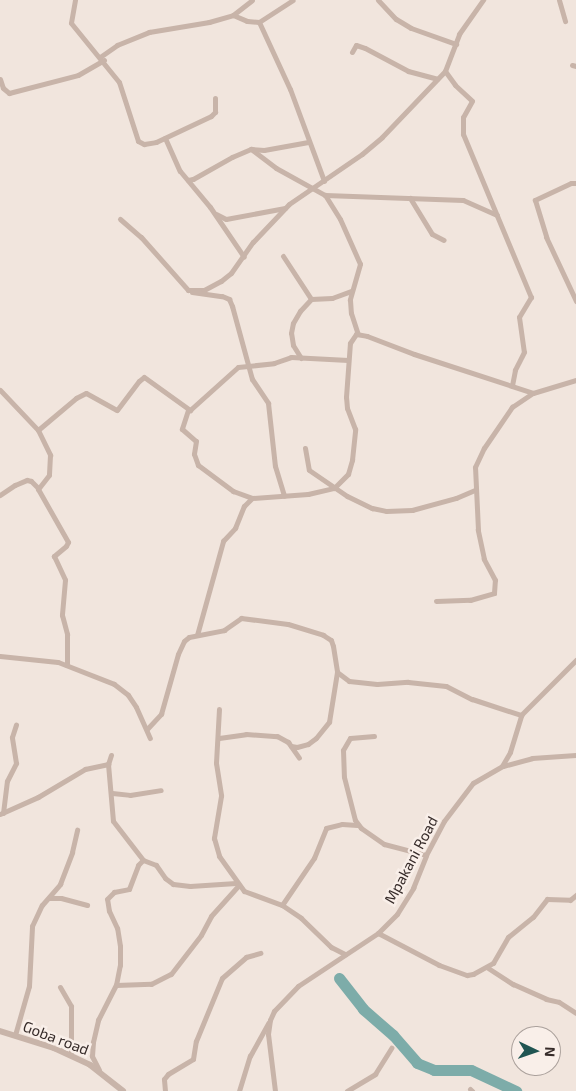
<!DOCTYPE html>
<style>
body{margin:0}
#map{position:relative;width:576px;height:1091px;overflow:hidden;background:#f1e5dd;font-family:"Exo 2",sans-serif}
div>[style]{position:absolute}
.river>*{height:11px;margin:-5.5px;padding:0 5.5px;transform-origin:5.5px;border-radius:5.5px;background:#7daca9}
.minor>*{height:5px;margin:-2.5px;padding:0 2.5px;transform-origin:2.5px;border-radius:2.5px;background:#c8b4a9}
.tertiary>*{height:6px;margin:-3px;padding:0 3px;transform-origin:3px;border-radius:3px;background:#c8b4a9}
span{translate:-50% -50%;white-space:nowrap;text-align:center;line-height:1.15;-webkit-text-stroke:5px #f9efe9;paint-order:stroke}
.street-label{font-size:15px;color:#362b29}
.north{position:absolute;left:511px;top:1026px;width:50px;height:50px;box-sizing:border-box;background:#f9efe9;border:1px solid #aba19c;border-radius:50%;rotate:93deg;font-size:14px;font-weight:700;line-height:20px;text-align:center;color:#362b29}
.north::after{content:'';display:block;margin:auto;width:18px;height:22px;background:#205552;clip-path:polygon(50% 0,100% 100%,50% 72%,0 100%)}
</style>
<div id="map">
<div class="river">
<i style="left:339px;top:978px;width:39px;rotate:52deg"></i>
<i style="left:363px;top:1009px;width:40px;rotate:41deg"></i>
<i style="left:393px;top:1035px;width:37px;rotate:49deg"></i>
<i style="left:417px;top:1063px;width:18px;rotate:22deg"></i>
<i style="left:434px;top:1070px;width:37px"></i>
<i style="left:471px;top:1070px;width:50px;rotate:25deg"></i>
</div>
<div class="minor">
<i style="left:75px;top:0;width:23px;rotate:100deg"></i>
<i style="left:71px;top:23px;width:76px;rotate:50.9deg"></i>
<i style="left:119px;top:82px;width:62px;rotate:72.1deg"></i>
<i style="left:138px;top:141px;width:7px;rotate:27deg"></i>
<i style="left:144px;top:144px;width:12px;rotate:-9deg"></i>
<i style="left:156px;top:142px;width:61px;rotate:-25.3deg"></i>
<i style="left:211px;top:116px;width:6px;rotate:-45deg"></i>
<i style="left:215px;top:112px;width:14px;rotate:-90deg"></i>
<i style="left:378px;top:0;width:26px;rotate:47deg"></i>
<i style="left:396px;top:19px;width:17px;rotate:31deg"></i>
<i style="left:411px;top:28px;width:48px;rotate:19.6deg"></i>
<i style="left:559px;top:0;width:22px;rotate:74deg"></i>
<i style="left:233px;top:15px;width:15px;rotate:23deg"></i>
<i style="left:247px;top:21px;width:12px;rotate:5deg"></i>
<i style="left:259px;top:22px;width:40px;rotate:-32.9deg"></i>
<i style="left:259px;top:22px;width:74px;rotate:65.2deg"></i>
<i style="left:290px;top:89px;width:98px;rotate:69.7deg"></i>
<i style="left:352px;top:52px;width:8px;rotate:-60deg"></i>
<i style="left:356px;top:45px;width:9px;rotate:18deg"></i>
<i style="left:365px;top:48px;width:49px;rotate:28.1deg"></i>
<i style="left:408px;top:71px;width:30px;rotate:15deg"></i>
<i style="left:100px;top:57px;width:21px;rotate:-35deg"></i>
<i style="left:117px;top:45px;width:35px;rotate:-22deg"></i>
<i style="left:149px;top:32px;width:61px;rotate:-9.5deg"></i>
<i style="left:209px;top:22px;width:25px;rotate:-16deg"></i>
<i style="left:233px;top:15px;width:24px;rotate:-38deg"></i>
<i style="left:572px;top:65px;width:4px;rotate:14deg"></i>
<i style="left:445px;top:71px;width:17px;rotate:54deg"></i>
<i style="left:455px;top:85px;width:23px;rotate:43deg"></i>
<i style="left:472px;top:101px;width:18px;rotate:119deg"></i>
<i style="left:463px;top:117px;width:17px;rotate:90deg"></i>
<i style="left:463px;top:134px;width:177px;rotate:67.4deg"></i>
<i style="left:531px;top:297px;width:23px;rotate:121deg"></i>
<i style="left:519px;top:317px;width:35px;rotate:82deg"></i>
<i style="left:524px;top:352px;width:20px;rotate:117deg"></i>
<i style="left:515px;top:370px;width:16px;rotate:101deg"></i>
<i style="left:0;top:79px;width:9px;rotate:72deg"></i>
<i style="left:3px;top:88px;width:8px;rotate:40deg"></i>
<i style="left:9px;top:93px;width:71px;rotate:-14.6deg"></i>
<i style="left:78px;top:75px;width:30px;rotate:-30deg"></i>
<i style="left:165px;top:138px;width:36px;rotate:66deg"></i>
<i style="left:180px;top:171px;width:47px;rotate:50.2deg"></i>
<i style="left:210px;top:207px;width:60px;rotate:55.8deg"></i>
<i style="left:251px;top:149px;width:31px;rotate:37deg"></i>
<i style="left:276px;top:168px;width:56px;rotate:28.9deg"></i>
<i style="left:325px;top:195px;width:28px;rotate:58deg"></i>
<i style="left:340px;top:219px;width:49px;rotate:66deg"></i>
<i style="left:360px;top:264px;width:37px;rotate:106deg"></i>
<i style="left:350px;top:300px;width:13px;rotate:86deg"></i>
<i style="left:351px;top:313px;width:22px;rotate:72deg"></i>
<i style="left:188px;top:180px;width:5px;rotate:-11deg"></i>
<i style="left:193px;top:179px;width:45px;rotate:-29.4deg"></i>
<i style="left:232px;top:157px;width:21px;rotate:-23deg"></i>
<i style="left:251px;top:149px;width:13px;rotate:4deg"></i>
<i style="left:264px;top:150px;width:45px;rotate:-10.3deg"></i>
<i style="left:576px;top:183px;width:5px;rotate:180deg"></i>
<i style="left:571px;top:183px;width:40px;rotate:155deg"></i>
<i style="left:535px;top:200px;width:39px;rotate:73deg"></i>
<i style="left:546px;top:237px;width:71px;rotate:64.9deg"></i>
<i style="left:325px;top:195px;width:138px;rotate:2.1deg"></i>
<i style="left:463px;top:200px;width:37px;rotate:24deg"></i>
<i style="left:410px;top:198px;width:42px;rotate:58.6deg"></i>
<i style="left:432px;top:234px;width:13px;rotate:27deg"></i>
<i style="left:216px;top:214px;width:11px;rotate:27deg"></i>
<i style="left:226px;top:219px;width:60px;rotate:-10.6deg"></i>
<i style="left:120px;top:219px;width:28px;rotate:41deg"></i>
<i style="left:141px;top:237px;width:71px;rotate:48.4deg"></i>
<i style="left:188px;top:290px;width:16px"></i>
<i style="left:204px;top:290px;width:19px;rotate:-28deg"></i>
<i style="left:221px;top:281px;width:13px;rotate:-39deg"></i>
<i style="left:231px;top:273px;width:38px;rotate:-55deg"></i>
<i style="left:253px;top:242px;width:52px;rotate:-46.5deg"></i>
<i style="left:289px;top:204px;width:88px;rotate:-34.4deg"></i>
<i style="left:362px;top:154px;width:26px;rotate:-40deg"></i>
<i style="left:382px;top:137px;width:91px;rotate:-46.3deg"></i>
<i style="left:445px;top:71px;width:40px;rotate:-69deg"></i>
<i style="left:459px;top:34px;width:42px;rotate:-54.8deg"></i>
<i style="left:283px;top:256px;width:51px;rotate:56.9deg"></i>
<i style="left:192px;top:292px;width:30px;rotate:8deg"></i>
<i style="left:222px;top:296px;width:8px;rotate:23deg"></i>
<i style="left:229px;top:299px;width:8px;rotate:67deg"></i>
<i style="left:232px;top:306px;width:76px;rotate:74.7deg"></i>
<i style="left:252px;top:379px;width:29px;rotate:56deg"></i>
<i style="left:268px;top:403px;width:63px;rotate:83.7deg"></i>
<i style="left:275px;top:466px;width:31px;rotate:73deg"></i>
<i style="left:301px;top:358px;width:15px;rotate:-122deg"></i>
<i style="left:293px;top:345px;width:12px;rotate:-99deg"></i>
<i style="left:291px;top:333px;width:10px;rotate:-79deg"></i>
<i style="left:293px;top:323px;width:14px;rotate:-60deg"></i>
<i style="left:300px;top:311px;width:16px;rotate:-47deg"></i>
<i style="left:311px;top:299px;width:21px;rotate:-3deg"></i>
<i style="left:332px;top:298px;width:20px;rotate:-20deg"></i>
<i style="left:0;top:390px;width:55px;rotate:46.5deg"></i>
<i style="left:38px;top:430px;width:28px;rotate:64deg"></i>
<i style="left:50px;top:455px;width:20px;rotate:93deg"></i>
<i style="left:49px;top:475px;width:18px;rotate:128deg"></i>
<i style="left:38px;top:489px;width:61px;rotate:60.5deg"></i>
<i style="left:68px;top:542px;width:4px;rotate:117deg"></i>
<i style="left:66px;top:546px;width:16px;rotate:140deg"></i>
<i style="left:54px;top:556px;width:26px;rotate:65deg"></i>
<i style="left:65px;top:580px;width:35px;rotate:95deg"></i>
<i style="left:62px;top:615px;width:20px;rotate:75deg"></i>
<i style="left:67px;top:634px;width:31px;rotate:90deg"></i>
<i style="left:188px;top:410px;width:20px;rotate:108deg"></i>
<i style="left:182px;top:429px;width:18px;rotate:41deg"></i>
<i style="left:196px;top:441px;width:13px;rotate:99deg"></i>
<i style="left:194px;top:454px;width:12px;rotate:70deg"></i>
<i style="left:198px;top:465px;width:44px;rotate:36.6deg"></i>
<i style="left:233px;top:491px;width:20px;rotate:20deg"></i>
<i style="left:252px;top:498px;width:56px;rotate:-4.1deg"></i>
<i style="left:308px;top:494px;width:27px;rotate:-13deg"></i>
<i style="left:334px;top:488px;width:20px;rotate:-45deg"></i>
<i style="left:348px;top:474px;width:15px;rotate:-74deg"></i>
<i style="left:352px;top:460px;width:31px;rotate:-84deg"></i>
<i style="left:355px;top:429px;width:22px;rotate:-111deg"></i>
<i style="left:347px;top:408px;width:11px;rotate:-95deg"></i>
<i style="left:346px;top:397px;width:54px;rotate:-85.8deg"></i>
<i style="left:350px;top:343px;width:11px;rotate:-56deg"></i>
<i style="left:356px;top:334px;width:11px;rotate:10deg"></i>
<i style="left:367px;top:336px;width:50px;rotate:21deg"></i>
<i style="left:414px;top:354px;width:125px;rotate:18.1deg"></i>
<i style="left:38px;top:430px;width:50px;rotate:-40.1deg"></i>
<i style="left:76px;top:398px;width:11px;rotate:-27deg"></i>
<i style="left:86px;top:393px;width:35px;rotate:29deg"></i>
<i style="left:117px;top:410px;width:36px;rotate:-53deg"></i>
<i style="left:139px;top:381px;width:6px;rotate:-39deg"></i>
<i style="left:144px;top:377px;width:57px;rotate:35.7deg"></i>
<i style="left:190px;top:410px;width:64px;rotate:-41.9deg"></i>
<i style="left:238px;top:367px;width:36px;rotate:-6deg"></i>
<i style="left:274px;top:363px;width:18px;rotate:-19deg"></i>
<i style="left:291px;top:357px;width:57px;rotate:3deg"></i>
<i style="left:305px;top:448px;width:22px;rotate:80deg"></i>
<i style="left:309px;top:470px;width:46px;rotate:34.4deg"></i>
<i style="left:347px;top:496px;width:28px;rotate:26deg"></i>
<i style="left:372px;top:508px;width:14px;rotate:12deg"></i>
<i style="left:386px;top:511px;width:26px;rotate:-2deg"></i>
<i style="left:412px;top:510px;width:46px;rotate:-15.3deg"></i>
<i style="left:456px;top:498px;width:21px;rotate:-23deg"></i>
<i style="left:0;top:495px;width:18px;rotate:-34deg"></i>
<i style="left:15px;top:485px;width:13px;rotate:-23deg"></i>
<i style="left:27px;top:480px;width:4px;rotate:14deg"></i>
<i style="left:31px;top:481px;width:10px;rotate:45deg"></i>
<i style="left:436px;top:601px;width:34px;rotate:-2deg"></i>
<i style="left:470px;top:600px;width:25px;rotate:-16deg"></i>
<i style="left:494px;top:593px;width:13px;rotate:-86deg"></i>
<i style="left:495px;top:580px;width:24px;rotate:-118deg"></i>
<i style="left:484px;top:559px;width:30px;rotate:-102deg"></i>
<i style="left:478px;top:530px;width:63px;rotate:-92.7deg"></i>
<i style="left:475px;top:467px;width:21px;rotate:-65deg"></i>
<i style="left:484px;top:448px;width:50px;rotate:-55.7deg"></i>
<i style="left:512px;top:407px;width:25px;rotate:-34deg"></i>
<i style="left:533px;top:393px;width:45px;rotate:-16.8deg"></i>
<i style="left:197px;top:635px;width:98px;rotate:-74.5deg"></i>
<i style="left:223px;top:541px;width:18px;rotate:-47deg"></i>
<i style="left:235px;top:528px;width:24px;rotate:-68deg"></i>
<i style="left:244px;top:506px;width:11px;rotate:-45deg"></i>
<i style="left:0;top:656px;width:58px;rotate:5.9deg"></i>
<i style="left:58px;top:662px;width:60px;rotate:21.4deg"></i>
<i style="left:114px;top:684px;width:18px;rotate:38deg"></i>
<i style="left:128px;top:695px;width:14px;rotate:56deg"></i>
<i style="left:136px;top:707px;width:34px;rotate:66deg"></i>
<i style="left:219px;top:709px;width:54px;rotate:93.2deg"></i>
<i style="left:216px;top:763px;width:33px;rotate:81deg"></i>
<i style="left:221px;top:796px;width:43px;rotate:99.5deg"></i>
<i style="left:214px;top:838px;width:19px;rotate:74deg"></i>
<i style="left:219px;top:856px;width:43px;rotate:54.5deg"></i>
<i style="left:244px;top:891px;width:40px;rotate:20.2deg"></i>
<i style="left:282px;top:905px;width:23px;rotate:34deg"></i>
<i style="left:301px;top:918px;width:42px;rotate:44deg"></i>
<i style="left:331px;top:947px;width:16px;rotate:27deg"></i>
<i style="left:147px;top:729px;width:21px;rotate:-47deg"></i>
<i style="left:161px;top:714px;width:62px;rotate:-74.2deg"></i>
<i style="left:178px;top:654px;width:14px;rotate:-65deg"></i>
<i style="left:184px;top:641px;width:6px;rotate:-39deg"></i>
<i style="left:189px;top:637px;width:36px;rotate:-11deg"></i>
<i style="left:224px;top:630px;width:21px;rotate:-35deg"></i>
<i style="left:241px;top:618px;width:47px;rotate:7.3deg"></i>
<i style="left:288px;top:624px;width:37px;rotate:17deg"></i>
<i style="left:323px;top:635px;width:9px;rotate:32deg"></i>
<i style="left:331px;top:640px;width:6px;rotate:72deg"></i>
<i style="left:333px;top:646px;width:26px;rotate:81deg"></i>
<i style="left:337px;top:672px;width:15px;rotate:37deg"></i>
<i style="left:349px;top:681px;width:28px;rotate:6deg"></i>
<i style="left:377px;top:684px;width:31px;rotate:-4deg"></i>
<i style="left:408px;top:682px;width:38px;rotate:6deg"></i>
<i style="left:446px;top:686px;width:29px;rotate:27deg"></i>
<i style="left:472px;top:699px;width:52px;rotate:18.1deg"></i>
<i style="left:374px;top:736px;width:24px;rotate:175deg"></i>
<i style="left:350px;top:738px;width:14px;rotate:120deg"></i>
<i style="left:343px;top:750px;width:27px;rotate:88deg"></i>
<i style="left:344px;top:777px;width:44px;rotate:75.7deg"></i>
<i style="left:355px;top:820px;width:10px;rotate:53deg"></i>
<i style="left:361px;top:828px;width:28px;rotate:35deg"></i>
<i style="left:384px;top:844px;width:43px;rotate:14.7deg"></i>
<i style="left:219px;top:738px;width:27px;rotate:-8deg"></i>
<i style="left:246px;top:734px;width:31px;rotate:4deg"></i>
<i style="left:277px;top:736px;width:13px;rotate:29deg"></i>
<i style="left:288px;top:742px;width:19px;rotate:55deg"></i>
<i style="left:291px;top:746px;width:6px;rotate:9deg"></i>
<i style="left:297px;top:747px;width:11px;rotate:-15deg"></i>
<i style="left:308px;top:744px;width:10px;rotate:-37deg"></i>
<i style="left:316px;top:738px;width:21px;rotate:-51deg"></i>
<i style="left:329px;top:722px;width:51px;rotate:-80.9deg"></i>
<i style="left:111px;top:755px;width:9px;rotate:108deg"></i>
<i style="left:108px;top:764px;width:57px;rotate:85deg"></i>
<i style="left:113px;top:821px;width:49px;rotate:52.4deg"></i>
<i style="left:143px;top:860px;width:14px;rotate:21deg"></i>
<i style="left:156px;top:865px;width:16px;rotate:55deg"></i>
<i style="left:165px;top:878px;width:10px;rotate:37deg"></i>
<i style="left:173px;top:884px;width:17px;rotate:7deg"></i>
<i style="left:190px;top:886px;width:46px;rotate:-3.7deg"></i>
<i style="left:503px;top:766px;width:30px;rotate:-15deg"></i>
<i style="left:532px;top:758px;width:44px;rotate:-3.9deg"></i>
<i style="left:112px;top:793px;width:18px;rotate:6deg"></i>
<i style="left:130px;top:795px;width:31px;rotate:-9deg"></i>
<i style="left:3px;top:813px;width:32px;rotate:-83deg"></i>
<i style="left:7px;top:781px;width:20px;rotate:-63deg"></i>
<i style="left:16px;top:763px;width:26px;rotate:-99deg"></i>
<i style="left:12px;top:737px;width:13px;rotate:-72deg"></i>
<i style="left:0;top:814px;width:42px;rotate:-24.1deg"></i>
<i style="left:38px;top:797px;width:55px;rotate:-30.8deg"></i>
<i style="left:85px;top:769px;width:24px;rotate:-12deg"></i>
<i style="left:49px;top:898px;width:12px"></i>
<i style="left:61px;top:898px;width:27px;rotate:15deg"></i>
<i style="left:282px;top:905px;width:57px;rotate:-55.8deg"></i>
<i style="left:314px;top:858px;width:32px;rotate:-68deg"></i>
<i style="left:326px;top:828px;width:16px;rotate:-14deg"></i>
<i style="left:342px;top:824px;width:15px;rotate:4deg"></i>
<i style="left:378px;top:933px;width:69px;rotate:27.7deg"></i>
<i style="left:439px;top:965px;width:30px;rotate:20deg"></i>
<i style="left:467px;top:975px;width:6px;rotate:-9deg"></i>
<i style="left:473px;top:974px;width:23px;rotate:-29deg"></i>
<i style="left:493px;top:963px;width:30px;rotate:-60deg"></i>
<i style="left:508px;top:937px;width:32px;rotate:-39deg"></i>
<i style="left:533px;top:917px;width:23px;rotate:-52deg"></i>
<i style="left:547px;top:899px;width:23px;rotate:2deg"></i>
<i style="left:570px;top:900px;width:8px;rotate:-40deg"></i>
<i style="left:488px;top:968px;width:30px;rotate:33deg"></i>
<i style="left:513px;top:984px;width:36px;rotate:24deg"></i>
<i style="left:546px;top:999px;width:13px;rotate:13deg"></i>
<i style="left:559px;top:1002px;width:20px;rotate:33deg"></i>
<i style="left:116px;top:985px;width:35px;rotate:-2deg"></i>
<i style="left:151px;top:984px;width:22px;rotate:-27deg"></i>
<i style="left:171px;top:974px;width:49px;rotate:-52.4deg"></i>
<i style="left:201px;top:935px;width:21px;rotate:-62deg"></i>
<i style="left:211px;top:916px;width:40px;rotate:-48deg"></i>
<i style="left:60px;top:987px;width:22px;rotate:60deg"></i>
<i style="left:71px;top:1006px;width:49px;rotate:90deg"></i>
<i style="left:15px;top:1035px;width:51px;rotate:-74.1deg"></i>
<i style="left:29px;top:986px;width:60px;rotate:-87.1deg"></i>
<i style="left:32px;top:926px;width:23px;rotate:-65deg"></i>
<i style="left:42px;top:905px;width:28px;rotate:-49deg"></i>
<i style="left:60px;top:884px;width:34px;rotate:-69deg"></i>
<i style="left:72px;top:852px;width:23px;rotate:-77deg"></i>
<i style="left:99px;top:1070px;width:16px;rotate:-117deg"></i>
<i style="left:92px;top:1056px;width:14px;rotate:-86deg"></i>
<i style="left:93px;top:1042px;width:23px;rotate:-77deg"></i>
<i style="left:98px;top:1020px;width:39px;rotate:-63deg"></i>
<i style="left:116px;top:985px;width:20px;rotate:-79deg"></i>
<i style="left:120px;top:965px;width:19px;rotate:-90deg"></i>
<i style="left:120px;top:946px;width:18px;rotate:-99deg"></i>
<i style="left:117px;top:928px;width:19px;rotate:-115deg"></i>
<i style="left:109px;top:911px;width:12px;rotate:-99deg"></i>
<i style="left:107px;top:899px;width:10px;rotate:-45deg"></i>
<i style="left:114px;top:892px;width:15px;rotate:-11deg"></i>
<i style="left:129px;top:889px;width:26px;rotate:-69deg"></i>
<i style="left:138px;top:865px;width:7px;rotate:-45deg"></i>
<i style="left:470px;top:1089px;width:3px;rotate:45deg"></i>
<i style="left:165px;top:1091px;width:12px;rotate:-95deg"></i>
<i style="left:164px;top:1079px;width:6px;rotate:-51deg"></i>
<i style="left:168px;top:1074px;width:29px;rotate:-31deg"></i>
<i style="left:193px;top:1059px;width:18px;rotate:-81deg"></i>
<i style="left:196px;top:1041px;width:68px;rotate:-67.6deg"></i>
<i style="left:222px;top:978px;width:32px;rotate:-41deg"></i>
<i style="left:246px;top:957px;width:15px;rotate:-16deg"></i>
<i style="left:239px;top:1091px;width:37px;rotate:-73deg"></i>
<i style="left:250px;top:1056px;width:38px;rotate:-61deg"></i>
<i style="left:275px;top:1091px;width:57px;rotate:-97deg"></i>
<i style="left:268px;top:1034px;width:14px;rotate:-82deg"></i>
<i style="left:270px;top:1020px;width:10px;rotate:-66deg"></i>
<i style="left:274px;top:1011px;width:35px;rotate:-46deg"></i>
<i style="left:298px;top:986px;width:96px;rotate:-33.5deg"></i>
<i style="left:378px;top:933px;width:27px;rotate:-45deg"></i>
<i style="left:397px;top:914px;width:31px;rotate:-58deg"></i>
<i style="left:413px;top:888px;width:35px;rotate:-68deg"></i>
<i style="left:426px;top:855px;width:38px;rotate:-62deg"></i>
<i style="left:444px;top:821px;width:48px;rotate:-52.7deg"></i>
<i style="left:473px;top:783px;width:34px;rotate:-30deg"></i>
<i style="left:502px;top:766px;width:16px;rotate:-60deg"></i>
<i style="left:510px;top:752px;width:39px;rotate:-73deg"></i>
<i style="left:521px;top:715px;width:78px;rotate:-45deg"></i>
<i style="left:347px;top:1091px;width:33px;rotate:-31deg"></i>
<i style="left:375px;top:1074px;width:31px;rotate:-58deg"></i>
</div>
<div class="tertiary">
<i style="left:0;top:1031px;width:57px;rotate:17.5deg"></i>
<i style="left:54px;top:1048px;width:40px;rotate:25deg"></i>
<i style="left:90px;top:1065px;width:42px;rotate:38.2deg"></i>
</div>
<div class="street-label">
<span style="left:411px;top:860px;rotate:-62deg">Mpakani Road</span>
<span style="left:56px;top:1038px;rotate:21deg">Goba road</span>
</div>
<div class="north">N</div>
</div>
